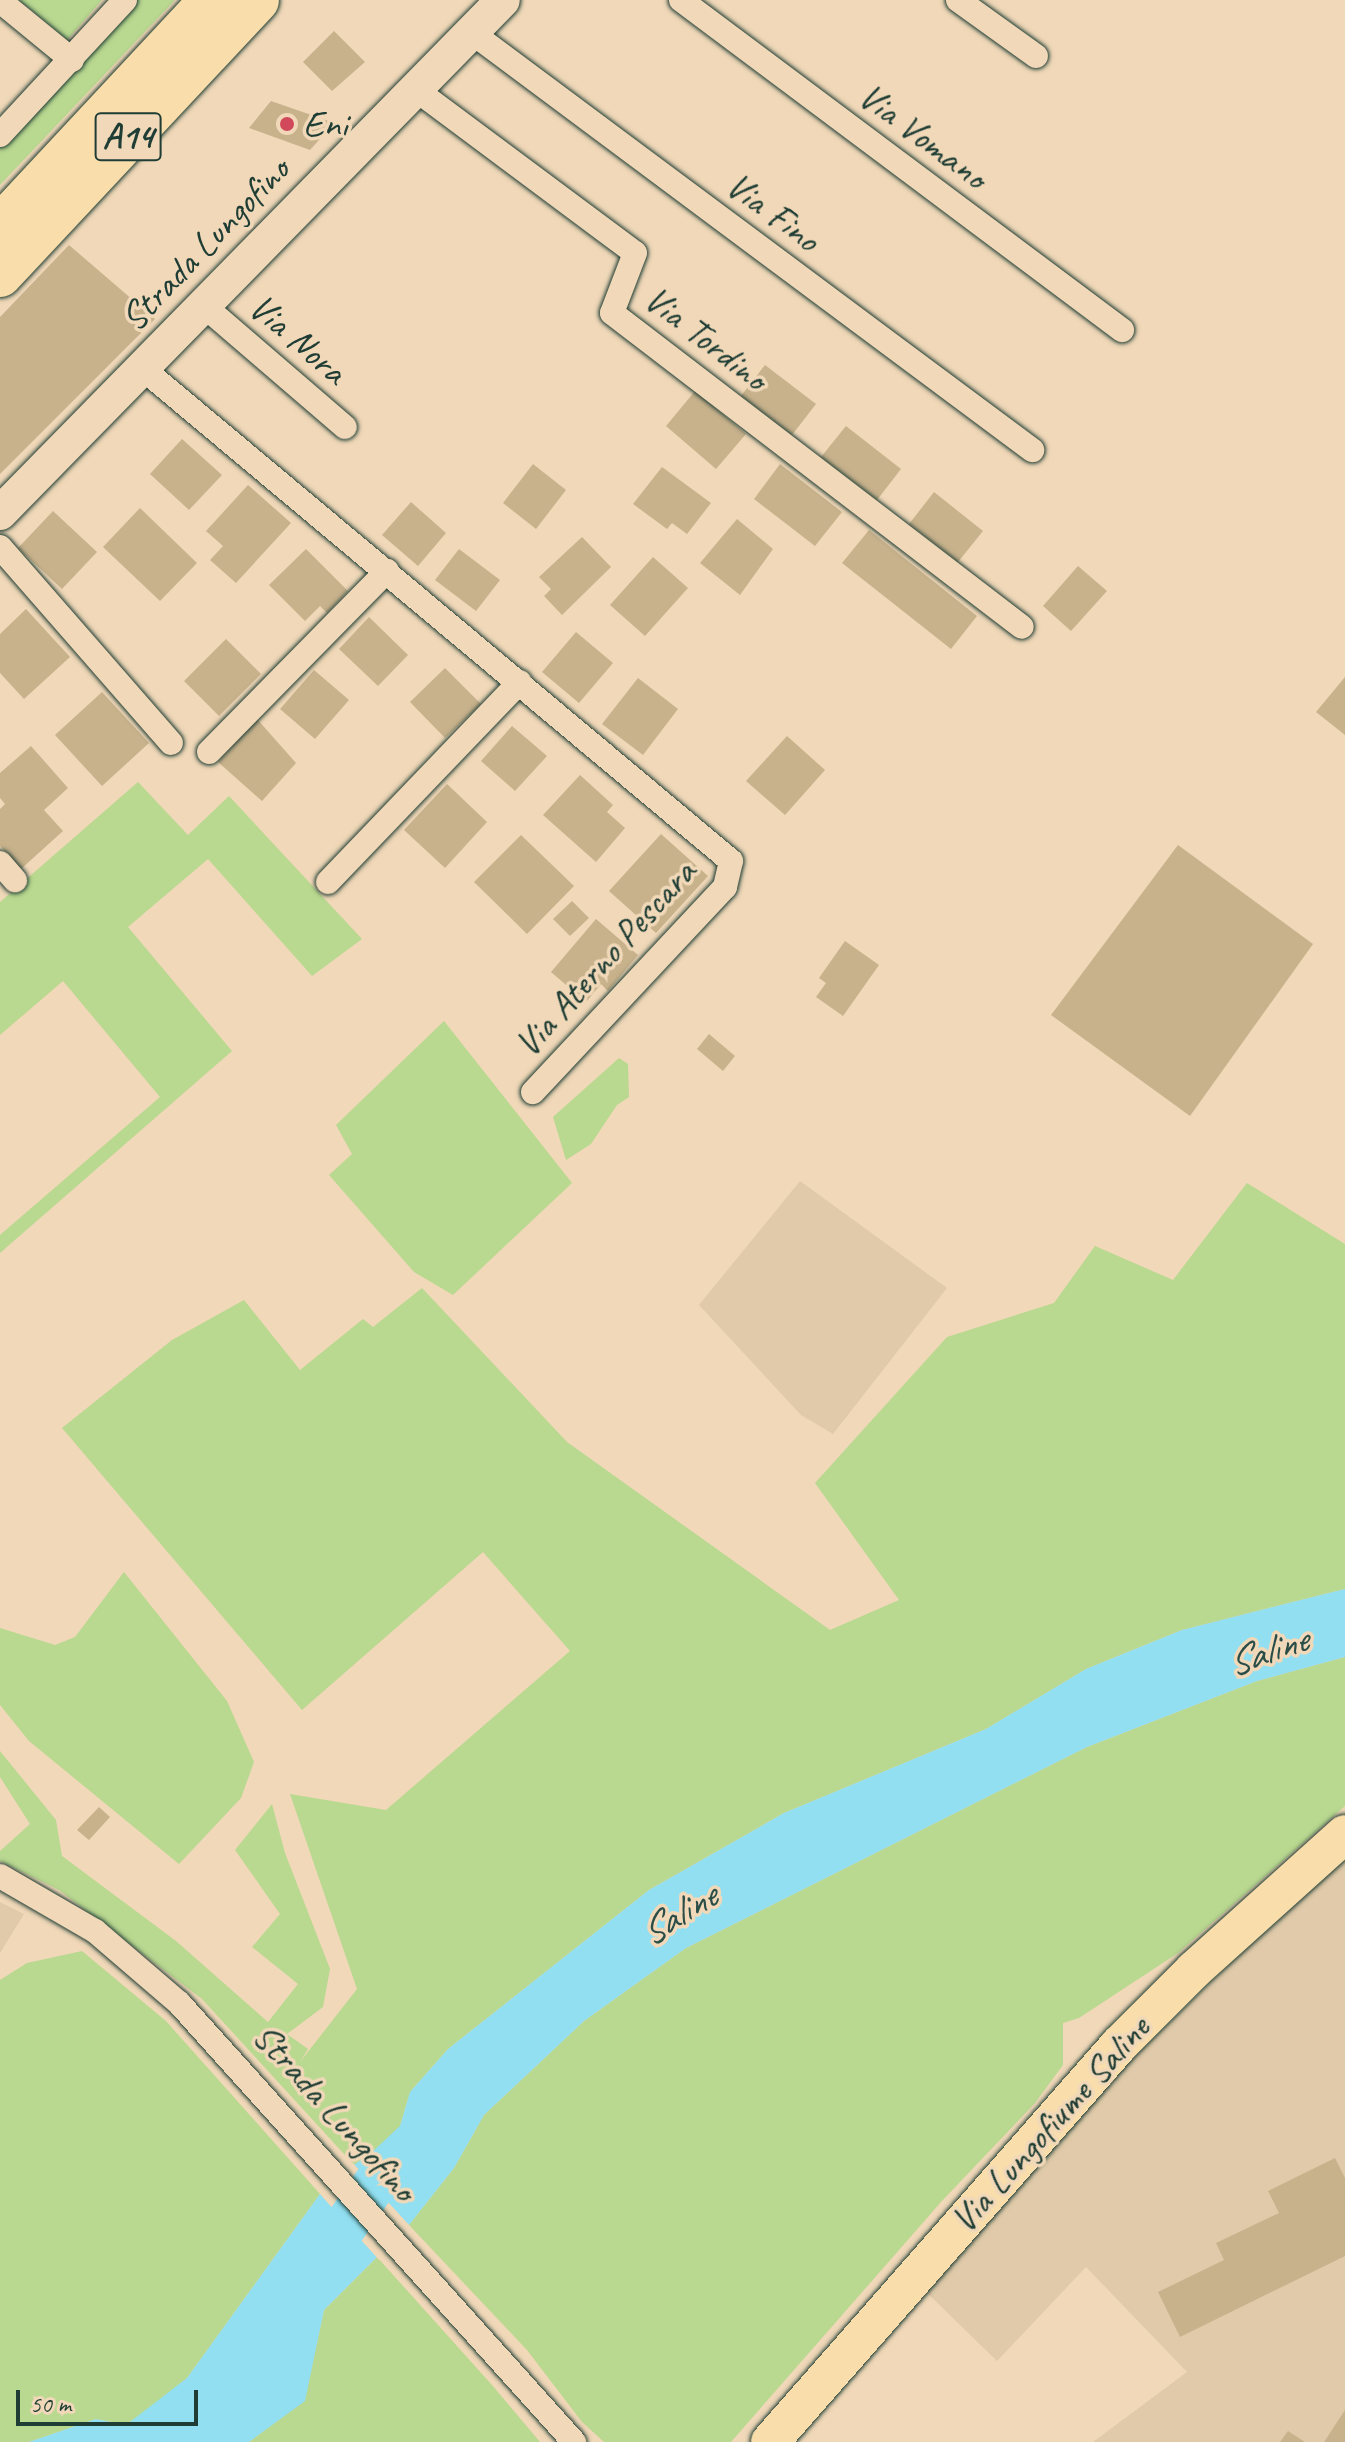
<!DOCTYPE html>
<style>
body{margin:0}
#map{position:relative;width:1345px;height:2442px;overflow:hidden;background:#f0d8b8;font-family:Caveat,sans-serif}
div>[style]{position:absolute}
.built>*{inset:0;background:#e0caa9}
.green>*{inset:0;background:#b9d890}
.water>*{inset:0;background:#91dff0}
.pier>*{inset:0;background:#f0d8b8}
.river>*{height:44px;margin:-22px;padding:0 22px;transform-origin:22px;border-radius:22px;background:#91dff0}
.building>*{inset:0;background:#c8b28c}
.roads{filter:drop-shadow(0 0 2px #1f3d34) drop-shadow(0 0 2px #1f3d34)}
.street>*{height:24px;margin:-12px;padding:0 12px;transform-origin:12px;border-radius:12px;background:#f0d8b8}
.secondary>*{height:34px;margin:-17px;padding:0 17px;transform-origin:17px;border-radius:17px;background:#f0d8b8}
.primary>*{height:38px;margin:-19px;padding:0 19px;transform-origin:19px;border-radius:19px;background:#f9deab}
.highway>*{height:44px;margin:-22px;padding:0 22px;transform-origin:22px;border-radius:22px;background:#f9deab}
.dots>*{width:22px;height:22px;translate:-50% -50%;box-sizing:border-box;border:4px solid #f0d8b8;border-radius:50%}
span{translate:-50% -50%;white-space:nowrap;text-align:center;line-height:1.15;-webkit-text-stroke:7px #f0d8b8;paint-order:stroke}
.shield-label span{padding:2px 6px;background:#f0d8b8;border:2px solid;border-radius:6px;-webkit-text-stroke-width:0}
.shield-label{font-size:36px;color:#1f3d34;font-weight:700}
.poi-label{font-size:38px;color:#1f3d34}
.left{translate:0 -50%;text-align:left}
.street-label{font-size:38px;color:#1f3d34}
.water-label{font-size:40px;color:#2a4d47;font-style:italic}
.scale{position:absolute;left:16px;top:2390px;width:182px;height:36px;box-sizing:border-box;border:4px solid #1f3d34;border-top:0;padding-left:10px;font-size:24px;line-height:28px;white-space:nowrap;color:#1f3d34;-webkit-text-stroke:6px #f0d8b8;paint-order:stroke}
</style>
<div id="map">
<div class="built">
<i style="clip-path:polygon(800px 1181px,947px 1288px,833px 1434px,801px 1415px,699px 1305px)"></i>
<i style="clip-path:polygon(1345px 1860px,1345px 2442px,1093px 2442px,1187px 2372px,1086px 2267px,997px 2361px,918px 2284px,1077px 2113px,1279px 1916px)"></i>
<i style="clip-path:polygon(0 1902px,24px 1914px,0 1953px)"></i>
</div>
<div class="green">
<i style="clip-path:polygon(19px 0,102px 0,67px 40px)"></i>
<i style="clip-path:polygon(134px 0,175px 0,0 185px,0 145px)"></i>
<i style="clip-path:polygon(138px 782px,188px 835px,229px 796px,362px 939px,312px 976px,208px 859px,128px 927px,232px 1051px,0 1253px,0 1235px,160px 1097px,63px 981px,0 1035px,0 902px)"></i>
<i style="clip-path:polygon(444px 1021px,572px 1183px,453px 1295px,414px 1272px,329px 1175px,352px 1154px,336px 1125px)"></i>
<i style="clip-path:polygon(619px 1058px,628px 1064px,629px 1097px,617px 1105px,591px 1144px,566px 1160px,553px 1117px)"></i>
<i style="clip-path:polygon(1247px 1183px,1345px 1244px,1345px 1589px,1182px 1630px,1086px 1669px,986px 1729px,784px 1813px,649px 1890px,448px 2049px,410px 2092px,398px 2133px,354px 2165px,202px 1999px,59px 1890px,0 1861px,0 1851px,30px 1824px,0 1777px,0 1751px,56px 1820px,62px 1856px,176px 1941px,268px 2022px,298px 1984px,252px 1947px,280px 1914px,235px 1850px,272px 1804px,285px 1853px,330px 1969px,323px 2007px,287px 2034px,308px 2049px,300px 2062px,357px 1989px,290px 1794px,386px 1810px,570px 1651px,483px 1552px,302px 1710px,62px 1428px,172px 1340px,244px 1300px,300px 1370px,363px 1319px,373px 1327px,422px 1288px,567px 1442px,830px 1630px,899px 1600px,815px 1483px,947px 1337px,1054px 1303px,1095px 1246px,1173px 1280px)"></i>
<i style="clip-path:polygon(124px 1572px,227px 1701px,254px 1762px,241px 1798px,179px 1864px,29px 1741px,0 1705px,0 1628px,55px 1645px,75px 1637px)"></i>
<i style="clip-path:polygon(1345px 1657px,1345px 1806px,1178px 1953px,1079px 2018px,1063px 2023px,1063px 2065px,1035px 2103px,941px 2202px,731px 2442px,604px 2442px,582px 2422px,527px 2350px,409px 2225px,454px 2168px,484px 2115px,584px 2021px,686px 1948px,1087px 1747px,1257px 1681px)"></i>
<i style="clip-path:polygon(82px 1951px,166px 2021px,320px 2194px,187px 2378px,148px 2410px,126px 2425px,96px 2419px,29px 2442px,0 2442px,0 1980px,27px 1963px)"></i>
<i style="clip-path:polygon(377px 2257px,492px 2385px,540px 2442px,249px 2442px,304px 2401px,324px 2310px)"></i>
</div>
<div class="water">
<i style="clip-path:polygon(1345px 1589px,1345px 1657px,1257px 1681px,1087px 1747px,686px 1948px,584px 2021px,484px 2115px,454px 2168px,409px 2225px,354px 2165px,398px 2133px,410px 2092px,448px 2049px,649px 1890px,784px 1813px,986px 1729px,1086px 1669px,1182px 1630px)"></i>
<i style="clip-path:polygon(320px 2194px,377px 2257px,324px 2310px,305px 2401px,249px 2442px,29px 2442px,96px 2419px,126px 2425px,187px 2378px)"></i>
</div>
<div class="pier">
<i style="clip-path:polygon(352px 2162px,411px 2228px,351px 2167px)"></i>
<i style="clip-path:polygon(317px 2191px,380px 2254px,379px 2260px,320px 2194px)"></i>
</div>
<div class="river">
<i style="left:312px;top:2273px;width:125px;rotate:-54.8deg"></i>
<i style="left:384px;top:2171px;width:42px;rotate:-43.1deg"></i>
</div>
<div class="building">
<i style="clip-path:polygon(334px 31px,365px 62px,332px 91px,303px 62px)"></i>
<i style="clip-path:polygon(271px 101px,320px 118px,334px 123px,310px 150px,249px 128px)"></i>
<i style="clip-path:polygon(69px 245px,155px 319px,0 474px,0 317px)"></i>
<i style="clip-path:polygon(765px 365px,816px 404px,792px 435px,741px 396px)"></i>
<i style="clip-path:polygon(695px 391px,746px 434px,716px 469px,666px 426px)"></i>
<i style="clip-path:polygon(846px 426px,901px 469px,877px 500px,821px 457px)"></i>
<i style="clip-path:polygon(182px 439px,222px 475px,189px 510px,150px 474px)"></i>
<i style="clip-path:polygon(533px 464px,566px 490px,536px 529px,503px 503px)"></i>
<i style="clip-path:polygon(780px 464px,842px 512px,815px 546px,754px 499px)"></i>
<i style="clip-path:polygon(662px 467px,711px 503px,687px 534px,672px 523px,667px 529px,633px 504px)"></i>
<i style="clip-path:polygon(248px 485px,291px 523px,236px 583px,210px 560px,223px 546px,206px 531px)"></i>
<i style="clip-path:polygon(934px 492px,983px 531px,958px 562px,909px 524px)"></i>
<i style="clip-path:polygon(411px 502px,446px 533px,418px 566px,382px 535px)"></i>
<i style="clip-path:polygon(140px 508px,197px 563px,160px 601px,103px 547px)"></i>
<i style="clip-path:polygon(53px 511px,97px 552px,62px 589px,18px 548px)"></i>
<i style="clip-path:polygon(737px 519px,773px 549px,740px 595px,700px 563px)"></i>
<i style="clip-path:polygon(869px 530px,977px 616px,951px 649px,842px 563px)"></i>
<i style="clip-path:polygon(582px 537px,611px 567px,562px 615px,544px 596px,551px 589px,539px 577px)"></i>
<i style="clip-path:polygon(306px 549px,348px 591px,327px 613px,320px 606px,305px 621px,269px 585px)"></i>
<i style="clip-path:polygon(459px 549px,500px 580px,476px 611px,435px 580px)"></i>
<i style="clip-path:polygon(653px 557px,688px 588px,645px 636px,610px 605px)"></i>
<i style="clip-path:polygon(1078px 566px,1107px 591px,1071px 631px,1043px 606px)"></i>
<i style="clip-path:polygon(26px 609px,70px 657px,24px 699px,0 673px,0 634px)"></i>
<i style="clip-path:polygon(369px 617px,408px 655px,378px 686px,339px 649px)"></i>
<i style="clip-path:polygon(576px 632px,613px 663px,579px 703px,542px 672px)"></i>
<i style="clip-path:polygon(226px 639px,261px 674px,219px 716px,184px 681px)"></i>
<i style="clip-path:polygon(445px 668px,481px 704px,445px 738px,410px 702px)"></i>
<i style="clip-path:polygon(314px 670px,349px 700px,315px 739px,280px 709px)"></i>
<i style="clip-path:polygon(1345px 677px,1345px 735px,1316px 712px)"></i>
<i style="clip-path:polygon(638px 678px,678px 709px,643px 755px,602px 724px)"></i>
<i style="clip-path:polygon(102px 692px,149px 743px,102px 786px,55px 735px)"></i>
<i style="clip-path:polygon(257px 719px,296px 763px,262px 801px,218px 762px)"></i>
<i style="clip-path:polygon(512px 726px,547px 756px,515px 791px,481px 761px)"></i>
<i style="clip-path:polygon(787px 736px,825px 770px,785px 815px,746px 781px)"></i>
<i style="clip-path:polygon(31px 746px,68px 788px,44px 810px,63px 831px,21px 869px,0 846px,0 809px,5px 804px,0 798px,0 773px)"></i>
<i style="clip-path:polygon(580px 775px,613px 805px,607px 812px,625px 828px,596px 862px,543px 815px)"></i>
<i style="clip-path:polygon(447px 784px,487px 822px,445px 868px,404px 830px)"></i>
<i style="clip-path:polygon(661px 834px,708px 876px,656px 933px,609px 891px)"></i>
<i style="clip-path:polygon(521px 835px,574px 886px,527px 934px,474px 882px)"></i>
<i style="clip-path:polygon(1178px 845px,1313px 944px,1190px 1116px,1051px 1015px)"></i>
<i style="clip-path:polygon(572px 901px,589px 918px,570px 936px,553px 919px)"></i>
<i style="clip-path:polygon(596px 919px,638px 955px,608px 991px,601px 984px,586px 1002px,551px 972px)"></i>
<i style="clip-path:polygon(845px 941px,879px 965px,843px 1016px,816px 997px,826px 983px,819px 978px)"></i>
<i style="clip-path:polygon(709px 1034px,735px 1056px,723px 1071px,697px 1049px)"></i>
<i style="clip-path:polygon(99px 1807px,110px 1817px,89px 1840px,77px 1830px)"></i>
<i style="clip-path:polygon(1335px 2158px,1345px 2178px,1345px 2256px,1180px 2337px,1158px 2292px,1224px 2260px,1216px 2243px,1279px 2213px,1268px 2191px)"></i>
<i style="clip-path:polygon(1345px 2410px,1345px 2442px,1324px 2442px)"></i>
<i style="clip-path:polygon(1288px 2431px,1305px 2442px,1280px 2442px)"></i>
</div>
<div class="roads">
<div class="street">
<i style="left:681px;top:0;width:551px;rotate:36.81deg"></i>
<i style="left:958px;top:0;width:96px;rotate:35.7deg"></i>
<i style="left:0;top:1px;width:93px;rotate:39.3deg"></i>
<i style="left:471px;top:32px;width:700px;rotate:36.69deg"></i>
<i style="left:415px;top:89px;width:274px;rotate:36.7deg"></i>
<i style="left:635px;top:253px;width:64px;rotate:111deg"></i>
<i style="left:612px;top:313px;width:516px;rotate:37.45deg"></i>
<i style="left:0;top:135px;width:184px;rotate:-47.2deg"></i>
<i style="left:203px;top:305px;width:187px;rotate:40.7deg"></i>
<i style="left:142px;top:368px;width:768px;rotate:39.93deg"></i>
<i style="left:731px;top:861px;width:27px;rotate:103deg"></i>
<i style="left:725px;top:887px;width:281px;rotate:133.1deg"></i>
<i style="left:0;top:547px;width:260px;rotate:48.9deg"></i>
<i style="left:209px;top:752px;width:254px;rotate:-45.5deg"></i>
<i style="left:0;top:863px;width:23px;rotate:49deg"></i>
<i style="left:328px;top:882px;width:277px;rotate:-46.2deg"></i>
<i style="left:0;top:1876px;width:110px;rotate:30.1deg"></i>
<i style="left:95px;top:1931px;width:111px;rotate:40.6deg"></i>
<i style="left:179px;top:2003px;width:591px;rotate:48.02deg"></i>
</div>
<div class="secondary">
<i style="left:0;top:513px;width:718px;rotate:-45.56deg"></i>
</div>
<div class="primary">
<i style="left:770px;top:2442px;width:529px;rotate:-48.68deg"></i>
<i style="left:1119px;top:2045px;width:106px;rotate:-45deg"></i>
<i style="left:1194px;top:1970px;width:203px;rotate:-42deg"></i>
</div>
<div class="highway">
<i style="left:0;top:227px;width:311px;rotate:-47deg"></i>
<i style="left:0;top:275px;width:376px;rotate:-46.9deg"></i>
</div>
</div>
<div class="dots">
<i style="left:287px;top:124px;background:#d1495b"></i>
</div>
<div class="shield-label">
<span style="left:128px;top:137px">A14</span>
</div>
<div class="poi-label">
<span class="left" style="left:303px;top:124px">Eni</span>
</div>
<div class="street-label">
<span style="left:923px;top:136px;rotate:37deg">Via Vomano</span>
<span style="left:773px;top:212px;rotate:37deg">Via Fino</span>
<span style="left:205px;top:244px;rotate:-46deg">Strada Lungofino</span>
<span style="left:706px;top:338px;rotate:38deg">Via Tordino</span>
<span style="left:298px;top:339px;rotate:41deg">Via Nora</span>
<span style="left:605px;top:958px;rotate:-48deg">Via Aterno Pescara</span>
<span style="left:335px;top:2112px;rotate:48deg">Strada Lungofino</span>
<span style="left:1050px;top:2124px;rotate:-48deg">Via Lungofiume Saline</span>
</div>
<div class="water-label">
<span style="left:1267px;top:1651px;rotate:-19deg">Saline</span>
<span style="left:678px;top:1914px;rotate:-32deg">Saline</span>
</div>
<div class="scale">50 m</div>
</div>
